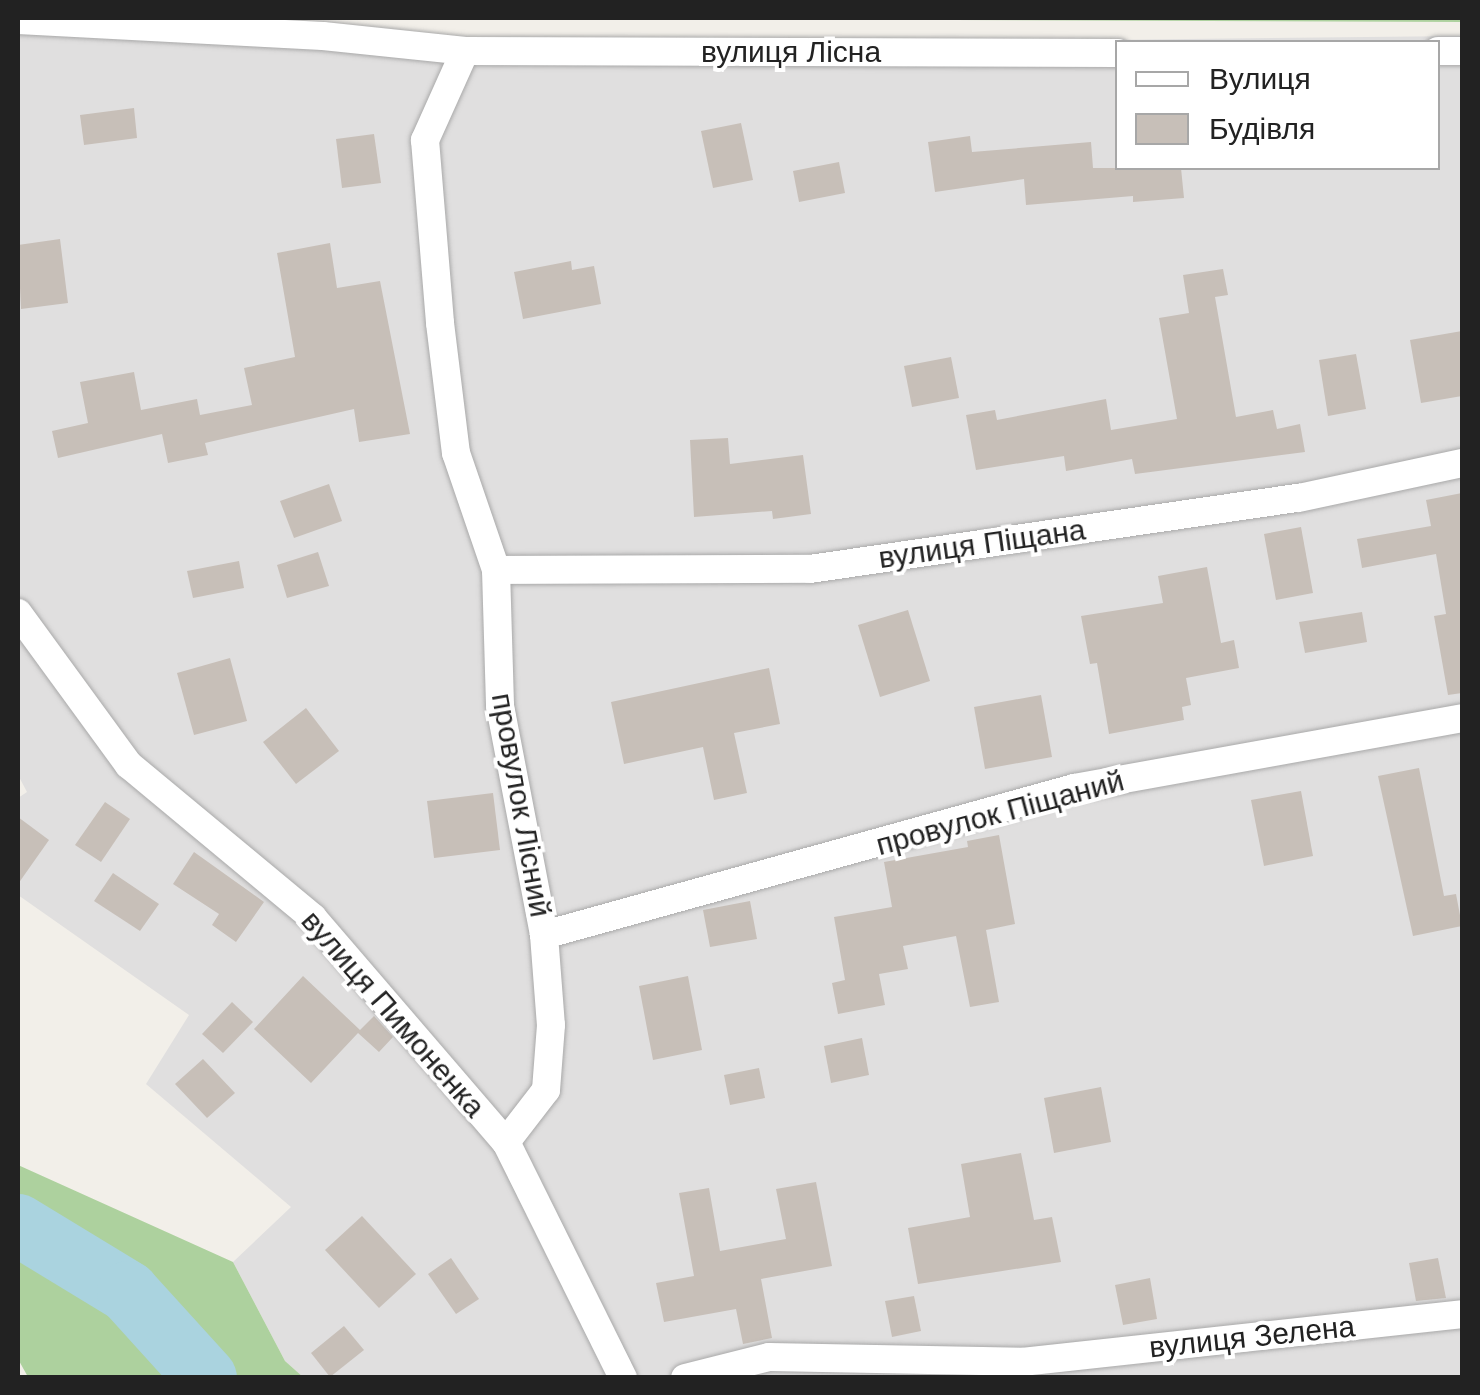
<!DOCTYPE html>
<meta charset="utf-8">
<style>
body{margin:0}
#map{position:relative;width:1480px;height:1395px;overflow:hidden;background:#f2efe9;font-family:Helvetica,sans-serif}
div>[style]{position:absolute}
.residential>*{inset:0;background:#e0dfdf}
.forest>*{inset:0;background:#add19e}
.river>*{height:62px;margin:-31px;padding:0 31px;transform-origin:31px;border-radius:31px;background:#aad3df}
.building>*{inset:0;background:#c7bfb8}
.roads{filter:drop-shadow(0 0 2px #a9a9a9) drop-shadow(0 0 2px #a9a9a9)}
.street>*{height:28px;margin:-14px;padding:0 14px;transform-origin:14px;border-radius:14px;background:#fff}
span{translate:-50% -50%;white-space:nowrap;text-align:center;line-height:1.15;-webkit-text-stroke:8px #fff;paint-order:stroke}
.street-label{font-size:30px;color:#222}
.frame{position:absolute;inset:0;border:20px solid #222;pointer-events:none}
.legend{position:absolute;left:1115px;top:40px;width:325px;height:130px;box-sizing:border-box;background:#fff;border:2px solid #a7a7a7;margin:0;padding:12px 18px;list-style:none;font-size:30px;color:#222}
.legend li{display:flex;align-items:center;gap:20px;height:50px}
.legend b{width:50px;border:2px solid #a7a7a7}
</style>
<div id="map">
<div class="residential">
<i style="clip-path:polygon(evenodd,18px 18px,468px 47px,1462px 36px,1462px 1377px,303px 1377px,285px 1361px,233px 1262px,291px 1207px,146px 1084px,189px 1015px,18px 895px,18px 798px,27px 792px,18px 775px,18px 18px,1118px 42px,1438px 42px,1438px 168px,1118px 168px,1118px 42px)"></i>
</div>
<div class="forest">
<i style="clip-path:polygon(465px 18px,1462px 18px,1462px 22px)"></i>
<i style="clip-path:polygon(18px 1165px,233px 1262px,285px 1361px,303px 1377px,28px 1377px,18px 1359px)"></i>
</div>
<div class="river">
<i style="left:18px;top:1225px;width:129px;rotate:31.3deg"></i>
<i style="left:128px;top:1292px;width:116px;rotate:47.8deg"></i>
</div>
<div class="building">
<i style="clip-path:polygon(134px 108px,137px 138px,84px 145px,80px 115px)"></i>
<i style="clip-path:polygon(741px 123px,753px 180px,713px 188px,701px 131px)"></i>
<i style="clip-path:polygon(374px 134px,381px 183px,342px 188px,336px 139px)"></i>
<i style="clip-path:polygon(970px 136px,972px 152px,1091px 142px,1093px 168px,1181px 168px,1184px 198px,1133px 202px,1133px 196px,1026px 205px,1024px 179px,935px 192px,928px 142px)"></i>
<i style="clip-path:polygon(839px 162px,845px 193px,799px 202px,793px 171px)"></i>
<i style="clip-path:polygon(60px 239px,68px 303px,21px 309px,18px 245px)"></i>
<i style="clip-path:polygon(330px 243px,337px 288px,380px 281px,410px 434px,359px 442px,354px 409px,205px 443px,208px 455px,168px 463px,162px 434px,58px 458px,52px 431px,88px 423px,80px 382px,134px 372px,141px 410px,197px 399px,200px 415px,252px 405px,244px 368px,295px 357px,277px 253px)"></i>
<i style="clip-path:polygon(571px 261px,572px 270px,594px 266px,601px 304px,523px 319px,514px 272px)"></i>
<i style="clip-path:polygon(1223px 269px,1228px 295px,1215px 297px,1236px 417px,1273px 410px,1277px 429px,1300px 424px,1305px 452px,1135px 474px,1132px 459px,1066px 471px,1064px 456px,976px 470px,966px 415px,995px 410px,997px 420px,1106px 399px,1111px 430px,1177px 419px,1159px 318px,1189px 313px,1183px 275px)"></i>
<i style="clip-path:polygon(1462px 331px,1462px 396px,1421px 403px,1410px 340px)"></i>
<i style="clip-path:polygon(1356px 354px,1366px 409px,1328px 416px,1319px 360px)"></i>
<i style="clip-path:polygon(951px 357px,959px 398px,912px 407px,904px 366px)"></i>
<i style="clip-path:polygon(728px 438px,730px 464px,803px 455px,811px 514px,773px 519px,772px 511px,694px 517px,690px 440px)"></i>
<i style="clip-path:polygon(329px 484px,342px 521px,294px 538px,280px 501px)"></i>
<i style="clip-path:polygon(1462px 493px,1462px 693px,1448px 695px,1434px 616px,1446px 614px,1436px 554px,1362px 568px,1357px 539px,1431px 526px,1426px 500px)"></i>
<i style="clip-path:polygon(1301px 527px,1313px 593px,1276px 600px,1264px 534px)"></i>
<i style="clip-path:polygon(318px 552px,329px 586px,287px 598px,277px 565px)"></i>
<i style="clip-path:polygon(239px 561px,244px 588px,193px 598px,187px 571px)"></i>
<i style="clip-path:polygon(1207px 567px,1221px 643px,1234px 640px,1239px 668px,1186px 678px,1191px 705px,1182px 707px,1184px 720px,1109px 734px,1097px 663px,1090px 664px,1081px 616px,1163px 603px,1158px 576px)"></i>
<i style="clip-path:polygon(908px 610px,930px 681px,880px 697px,858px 625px)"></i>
<i style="clip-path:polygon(1362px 612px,1367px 642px,1305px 653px,1299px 622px)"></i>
<i style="clip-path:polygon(230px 658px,247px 721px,194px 735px,177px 673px)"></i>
<i style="clip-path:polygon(769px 668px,780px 724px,734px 733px,747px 793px,714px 800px,703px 747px,624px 764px,611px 702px)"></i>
<i style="clip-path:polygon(1041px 695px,1052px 757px,985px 769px,974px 707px)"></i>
<i style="clip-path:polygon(306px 708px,339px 751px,296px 784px,263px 742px)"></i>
<i style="clip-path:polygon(1419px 768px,1444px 896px,1456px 894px,1462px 926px,1413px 936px,1378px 776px)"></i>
<i style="clip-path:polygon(1301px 791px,1313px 856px,1264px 866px,1251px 800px)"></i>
<i style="clip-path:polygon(493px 793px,500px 850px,434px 858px,427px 801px)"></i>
<i style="clip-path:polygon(105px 802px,130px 819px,101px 862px,75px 845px)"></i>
<i style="clip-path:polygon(18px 817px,49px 840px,18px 884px)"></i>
<i style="clip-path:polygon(999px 835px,1015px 924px,986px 930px,999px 1002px,970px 1007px,956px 936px,903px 946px,908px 969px,879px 974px,885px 1005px,838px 1014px,832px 983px,845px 980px,834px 917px,892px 907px,884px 862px,968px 847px,967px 841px)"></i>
<i style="clip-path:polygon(194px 852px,264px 902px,236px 942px,212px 925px,219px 914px,173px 884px)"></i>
<i style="clip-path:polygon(113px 873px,159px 904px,140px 931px,94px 901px)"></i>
<i style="clip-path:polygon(750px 901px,757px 939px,710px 947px,703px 910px)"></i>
<i style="clip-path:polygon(303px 976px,360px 1030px,374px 1016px,393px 1037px,379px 1052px,358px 1033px,311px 1083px,254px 1029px)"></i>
<i style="clip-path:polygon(688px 976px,702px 1050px,653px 1060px,639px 986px)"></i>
<i style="clip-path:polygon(232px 1002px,253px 1022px,223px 1053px,202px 1034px)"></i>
<i style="clip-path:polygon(862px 1038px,869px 1075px,831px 1083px,824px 1046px)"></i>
<i style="clip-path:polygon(203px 1059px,235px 1093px,207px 1118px,175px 1084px)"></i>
<i style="clip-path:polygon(759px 1068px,765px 1098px,730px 1105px,724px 1075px)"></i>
<i style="clip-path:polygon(1101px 1087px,1111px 1142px,1054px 1153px,1044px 1098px)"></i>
<i style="clip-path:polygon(1021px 1153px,1034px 1220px,1052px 1217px,1061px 1262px,918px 1284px,908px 1228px,970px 1217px,961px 1164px)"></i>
<i style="clip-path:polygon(816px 1182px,832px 1266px,761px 1279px,772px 1338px,743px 1344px,736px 1309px,664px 1322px,656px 1283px,694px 1276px,679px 1193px,709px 1188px,720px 1251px,786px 1239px,776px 1189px)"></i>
<i style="clip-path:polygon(362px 1216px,416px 1274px,379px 1308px,325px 1250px)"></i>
<i style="clip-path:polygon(451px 1258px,479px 1299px,456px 1314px,428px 1274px)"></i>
<i style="clip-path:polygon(1438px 1258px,1446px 1298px,1416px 1301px,1409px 1263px)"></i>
<i style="clip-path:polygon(1150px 1278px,1157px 1319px,1123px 1325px,1115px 1285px)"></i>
<i style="clip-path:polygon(914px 1296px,921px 1331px,892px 1337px,885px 1301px)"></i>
<i style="clip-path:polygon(344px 1326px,364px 1350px,330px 1377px,311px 1353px)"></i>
</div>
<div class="roads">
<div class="street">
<i style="left:18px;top:20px;width:305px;rotate:3deg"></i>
<i style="left:323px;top:36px;width:143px;rotate:6deg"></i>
<i style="left:465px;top:51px;width:653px;rotate:0.18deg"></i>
<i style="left:465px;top:51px;width:98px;rotate:114.2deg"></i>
<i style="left:425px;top:140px;width:184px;rotate:85.3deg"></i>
<i style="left:440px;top:323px;width:131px;rotate:83deg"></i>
<i style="left:456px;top:453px;width:124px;rotate:71.1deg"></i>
<i style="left:496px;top:570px;width:136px;rotate:88.3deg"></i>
<i style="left:500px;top:706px;width:233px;rotate:79.1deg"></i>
<i style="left:544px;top:935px;width:90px;rotate:85.6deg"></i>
<i style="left:551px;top:1025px;width:65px;rotate:94.4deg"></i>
<i style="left:546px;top:1090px;width:66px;rotate:127.6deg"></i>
<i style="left:1438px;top:51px;width:24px"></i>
<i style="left:496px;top:570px;width:314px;rotate:-0.2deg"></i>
<i style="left:810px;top:569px;width:494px;rotate:-8.3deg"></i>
<i style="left:1299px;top:498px;width:167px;rotate:-12.1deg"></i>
<i style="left:18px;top:613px;width:188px;rotate:53.9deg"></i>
<i style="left:129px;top:765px;width:239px;rotate:39.7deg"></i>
<i style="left:313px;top:918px;width:296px;rotate:49.3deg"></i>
<i style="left:506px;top:1142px;width:263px;rotate:63.6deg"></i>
<i style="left:544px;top:935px;width:550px;rotate:-15.5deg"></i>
<i style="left:1074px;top:788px;width:394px;rotate:-10.2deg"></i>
<i style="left:685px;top:1378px;width:87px;rotate:-14deg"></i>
<i style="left:769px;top:1357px;width:253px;rotate:1.1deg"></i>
<i style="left:1022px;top:1362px;width:443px;rotate:-6.2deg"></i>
</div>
</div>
<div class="street-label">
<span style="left:791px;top:52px">вулиця Лісна</span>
<span style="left:982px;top:544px;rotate:-8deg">вулиця Піщана</span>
<span style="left:521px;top:805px;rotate:80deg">провулок Лісний</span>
<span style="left:1000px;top:813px;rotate:-15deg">провулок Піщаний</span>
<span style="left:393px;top:1014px;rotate:49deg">вулиця Пимоненка</span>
<span style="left:1252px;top:1337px;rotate:-6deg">вулиця Зелена</span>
</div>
<div class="frame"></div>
<ul class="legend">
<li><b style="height:12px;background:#fff"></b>Вулиця</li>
<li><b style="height:28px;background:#c7bfb8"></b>Будівля</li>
</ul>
</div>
